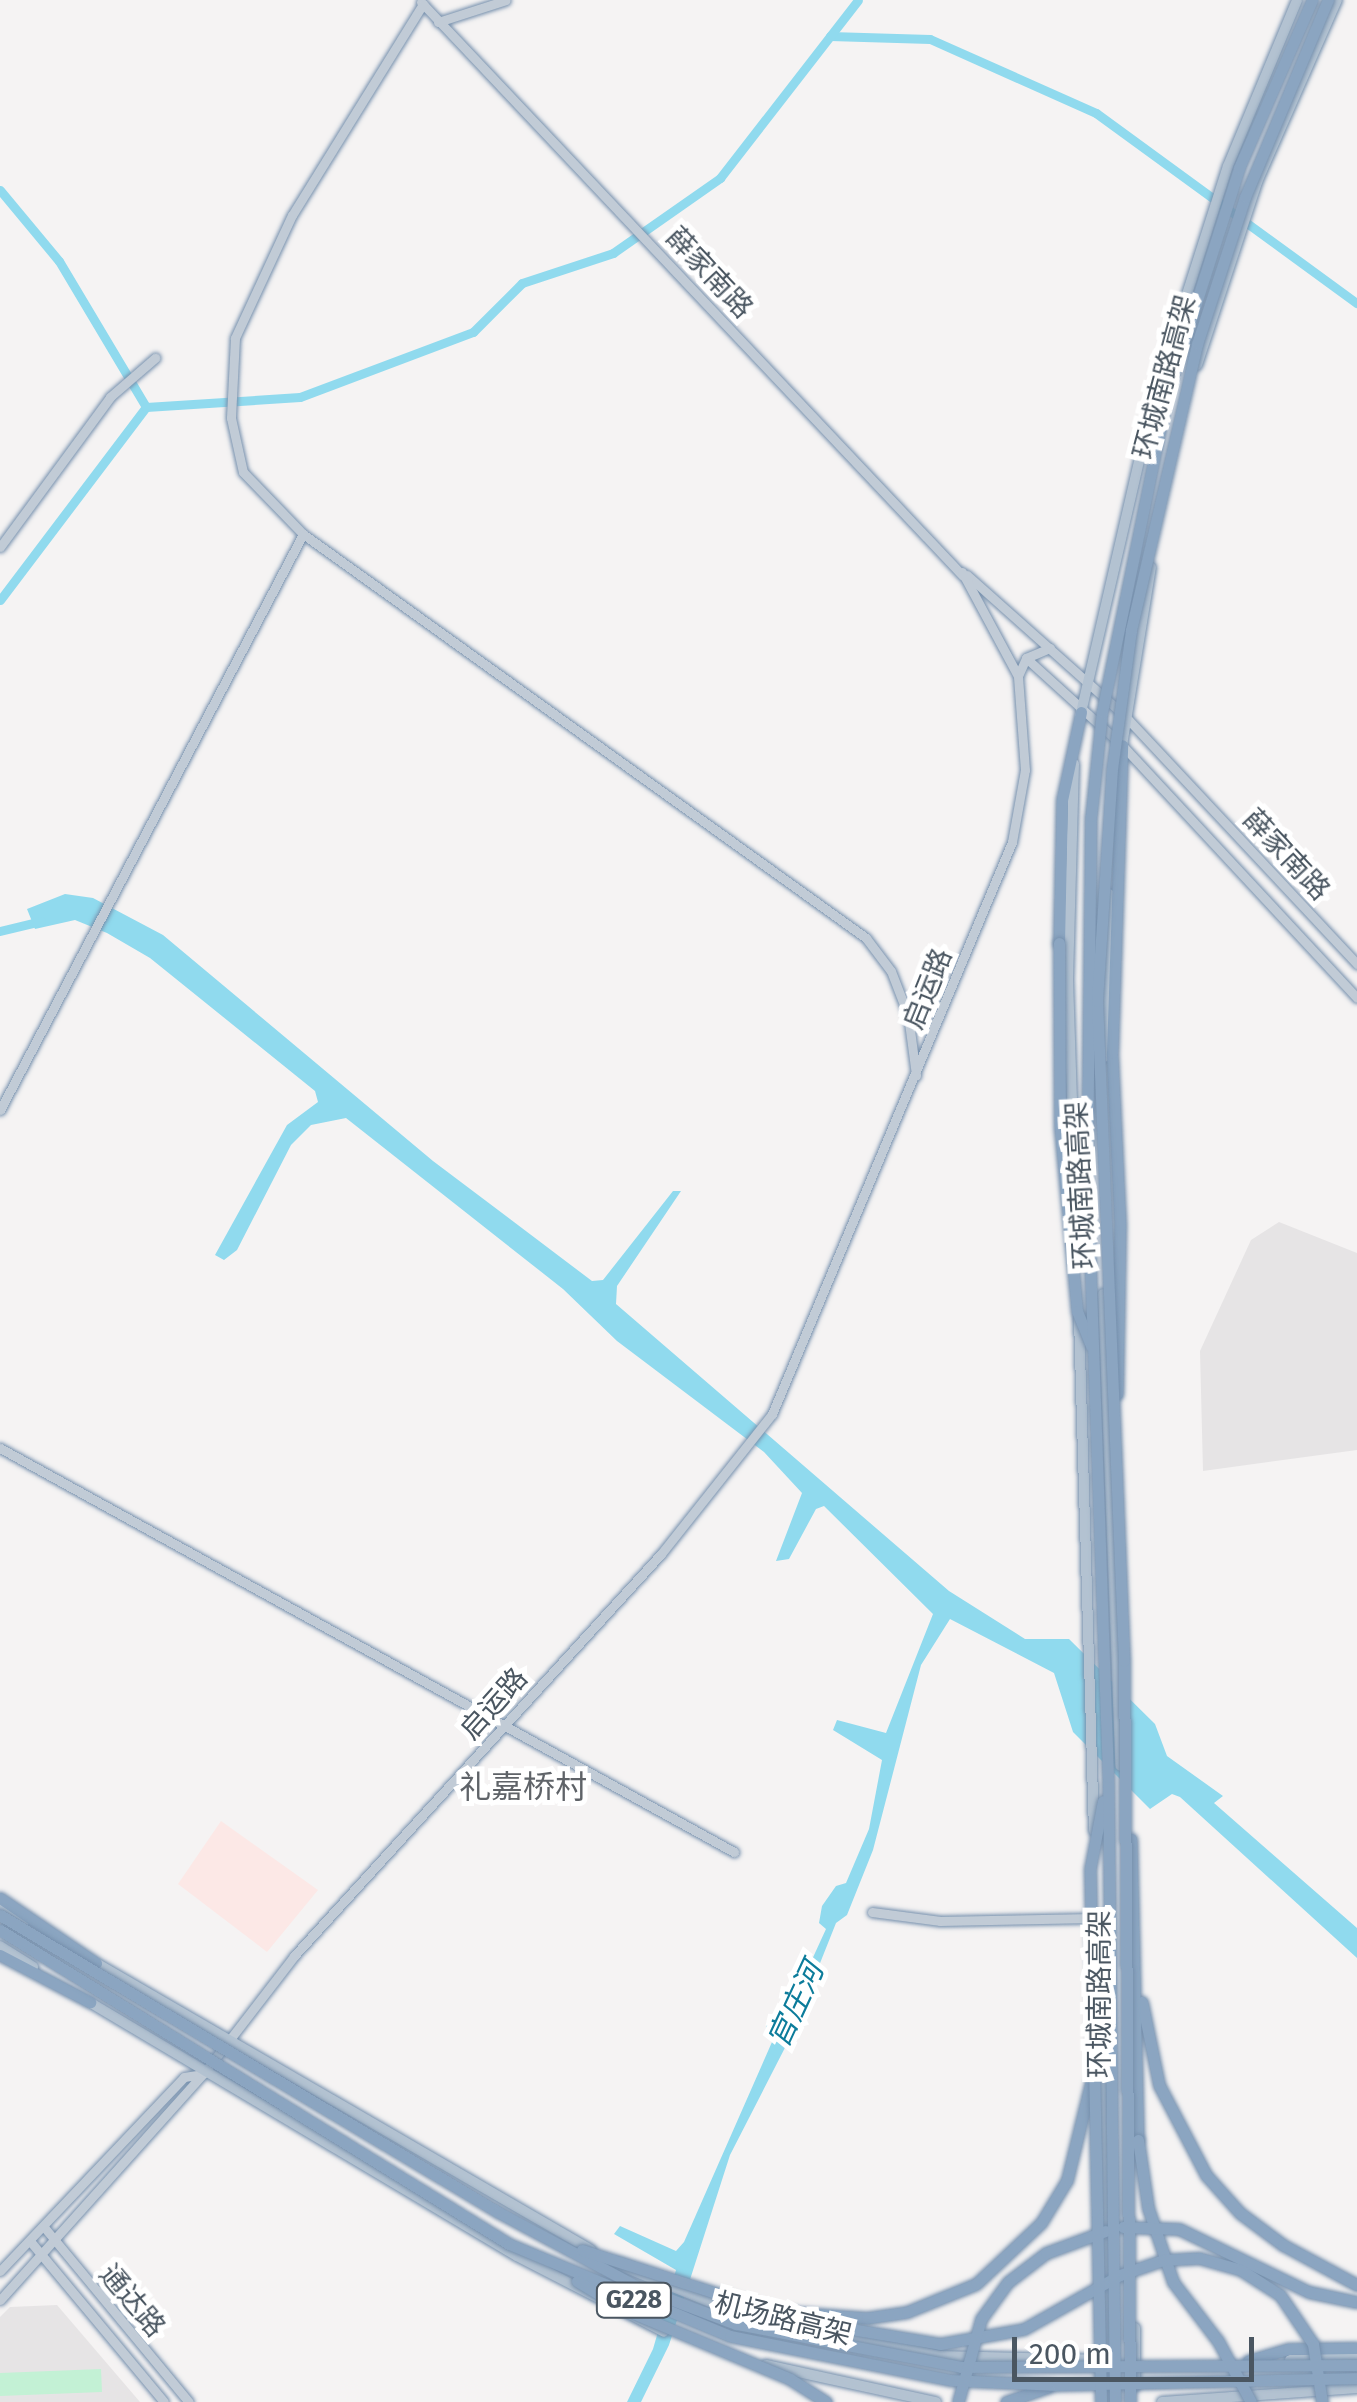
<!DOCTYPE html>
<meta charset="utf-8">
<style>
body{margin:0}
#map{position:relative;width:1357px;height:2402px;overflow:hidden;background:#f5f3f3;font-family:"Fira Sans","Noto Sans SC",sans-serif}
div>[style]{position:absolute}
.education>*{inset:0;background:#e6e4e5}
.medical>*{inset:0;background:#fce8e6}
.green>*{inset:0;background:#c3f1d5}
.water>*{inset:0;background:#90daee}
.canal>*{height:9px;margin:-4.5px;padding:0 4.5px;transform-origin:4.5px;border-radius:4.5px;background:#90daee}
.roads{filter:drop-shadow(0 0 2px #7690ad) drop-shadow(0 0 2px #7690ad)}
.secondary>*{height:9px;margin:-4.5px;padding:0 4.5px;transform-origin:4.5px;border-radius:4.5px;background:#c1cbd6}
.primary>*{height:10px;margin:-5px;padding:0 5px;transform-origin:5px;border-radius:5px;background:#b3c2d1}
.highway>*{height:11px;margin:-5.5px;padding:0 5.5px;transform-origin:5.5px;border-radius:5.5px;background:#8ba5c1}
.bridges{filter:drop-shadow(0 0 2px #7690ad) drop-shadow(0 0 2px #7690ad)}
.highway-bridge>*{height:11px;margin:-5.5px;padding:0 5.5px;transform-origin:5.5px;border-radius:5.5px;background:#8ba5c1}
span{translate:-50% -50%;white-space:nowrap;text-align:center;line-height:1.15;-webkit-text-stroke:10px #fff;paint-order:stroke}
.shield-label span{padding:2px 8px;background:#fff;border:2px solid;border-radius:8px;-webkit-text-stroke-width:0}
.shield-label{font-size:25px;color:#4a5661;font-weight:700}
.street-label{font-size:28px;color:#4a5661}
.water-label{font-size:30px;color:#0c7c9b;font-style:italic}
.quarter-label{font-size:32px;color:#5f6368}
.scale{position:absolute;left:1012px;top:2337px;width:242px;height:45px;box-sizing:border-box;border:5px solid #4a5661;border-top:0;padding-left:12px;font-size:30px;line-height:35px;white-space:nowrap;color:#4a5661;-webkit-text-stroke:8px #fff;paint-order:stroke}
</style>
<div id="map">
<div class="education">
<i style="clip-path:polygon(1279px 1222px,1357px 1253px,1357px 1450px,1203px 1471px,1200px 1351px,1251px 1240px)"></i>
<i style="clip-path:polygon(57px 2305px,140px 2402px,0 2402px,0 2317px,10px 2307px)"></i>
</div>
<div class="medical">
<i style="clip-path:polygon(221px 1821px,318px 1890px,267px 1952px,178px 1884px)"></i>
</div>
<div class="green">
<i style="clip-path:polygon(101px 2369px,102px 2392px,0 2396px,0 2373px)"></i>
</div>
<div class="water">
<i style="clip-path:polygon(65px 894px,93px 898px,163px 935px,433px 1161px,592px 1281px,603px 1280px,673px 1191px,681px 1191px,617px 1286px,616px 1304px,949px 1591px,1025px 1639px,1069px 1639px,1155px 1724px,1167px 1756px,1223px 1796px,1214px 1803px,1357px 1928px,1357px 1958px,1180px 1797px,1172px 1794px,1150px 1809px,1073px 1732px,1054px 1673px,950px 1619px,921px 1665px,873px 1850px,847px 1915px,836px 1923px,791px 2036px,730px 2155px,669px 2345px,641px 2402px,627px 2402px,653px 2349px,676px 2270px,614px 2234px,620px 2226px,676px 2251px,684px 2242px,772px 2042px,765px 2035px,767px 2021px,782px 2025px,826px 1929px,819px 1923px,822px 1906px,836px 1886px,846px 1883px,869px 1829px,882px 1760px,833px 1730px,837px 1720px,886px 1733px,933px 1614px,824px 1506px,816px 1509px,789px 1559px,776px 1561px,802px 1493px,764px 1452px,617px 1341px,563px 1289px,346px 1118px,311px 1125px,291px 1145px,237px 1250px,224px 1260px,215px 1255px,287px 1125px,318px 1102px,315px 1091px,150px 958px,107px 933px,75px 920px,35px 929px,27px 909px)"></i>
</div>
<div class="canal">
<i style="left:830px;top:36px;width:100px;rotate:1.7deg"></i>
<i style="left:930px;top:39px;width:182px;rotate:24deg"></i>
<i style="left:1096px;top:113px;width:323px;rotate:36.1deg"></i>
<i style="left:0;top:190px;width:92px;rotate:50.3deg"></i>
<i style="left:59px;top:261px;width:170px;rotate:59.2deg"></i>
<i style="left:0;top:600px;width:242px;rotate:-52.9deg"></i>
<i style="left:146px;top:407px;width:154px;rotate:-3.7deg"></i>
<i style="left:300px;top:397px;width:185px;rotate:-20.6deg"></i>
<i style="left:473px;top:332px;width:69px;rotate:-45deg"></i>
<i style="left:522px;top:283px;width:96px;rotate:-18.2deg"></i>
<i style="left:613px;top:253px;width:131px;rotate:-35deg"></i>
<i style="left:720px;top:178px;width:225px;rotate:-52.2deg"></i>
<i style="left:0;top:931px;width:42px;rotate:-13.7deg"></i>
</div>
<div class="roads">
<div class="secondary">
<i style="left:421px;top:2px;width:789px;rotate:46.64deg"></i>
<i style="left:423px;top:4px;width:248px;rotate:121.8deg"></i>
<i style="left:292px;top:215px;width:136px;rotate:114.9deg"></i>
<i style="left:235px;top:338px;width:80px;rotate:92.9deg"></i>
<i style="left:231px;top:418px;width:55px;rotate:77.5deg"></i>
<i style="left:243px;top:472px;width:86px;rotate:45.9deg"></i>
<i style="left:303px;top:534px;width:693px;rotate:35.66deg"></i>
<i style="left:866px;top:938px;width:41px;rotate:52.9deg"></i>
<i style="left:891px;top:971px;width:47px;rotate:68.9deg"></i>
<i style="left:908px;top:1015px;width:61px;rotate:82.4deg"></i>
<i style="left:438px;top:22px;width:71px;rotate:-17.9deg"></i>
<i style="left:0;top:547px;width:186px;rotate:-53.7deg"></i>
<i style="left:110px;top:397px;width:60px;rotate:-40.9deg"></i>
<i style="left:967px;top:575px;width:212px;rotate:41.7deg"></i>
<i style="left:1125px;top:716px;width:340px;rotate:46.9deg"></i>
<i style="left:1026px;top:658px;width:130px;rotate:42.2deg"></i>
<i style="left:1122px;top:745px;width:345px;rotate:47.1deg"></i>
<i style="left:1018px;top:676px;width:20px;rotate:-66deg"></i>
<i style="left:1026px;top:658px;width:26px;rotate:-23deg"></i>
<i style="left:0;top:1110px;width:651px;rotate:-62.25deg"></i>
<i style="left:0;top:1448px;width:838px;rotate:28.83deg"></i>
<i style="left:872px;top:1912px;width:69px;rotate:7.5deg"></i>
<i style="left:940px;top:1921px;width:153px;rotate:-1.1deg"></i>
<i style="left:44px;top:2227px;width:227px;rotate:50.4deg"></i>
<i style="left:30px;top:2241px;width:209px;rotate:50.2deg"></i>
<i style="left:0;top:2271px;width:267px;rotate:-46.5deg"></i>
<i style="left:184px;top:2077px;width:18px;rotate:-9deg"></i>
<i style="left:0;top:2300px;width:305px;rotate:-48.1deg"></i>
<i style="left:204px;top:2073px;width:148px;rotate:-52.4deg"></i>
<i style="left:294px;top:1956px;width:544px;rotate:-47.61deg"></i>
<i style="left:661px;top:1554px;width:179px;rotate:-51.6deg"></i>
<i style="left:772px;top:1414px;width:620px;rotate:-67.24deg"></i>
<i style="left:1012px;top:842px;width:73px;rotate:-79.8deg"></i>
<i style="left:1025px;top:770px;width:94px;rotate:-94.3deg"></i>
<i style="left:1018px;top:676px;width:118px;rotate:-118.3deg"></i>
</div>
<div class="primary">
<i style="left:1197px;top:365px;width:193px;rotate:-71.8deg"></i>
<i style="left:1257px;top:182px;width:199px;rotate:-66.3deg"></i>
<i style="left:1080px;top:717px;width:308px;rotate:-77deg"></i>
<i style="left:1149px;top:417px;width:109px;rotate:-72.9deg"></i>
<i style="left:1181px;top:313px;width:154px;rotate:-72.3deg"></i>
<i style="left:1228px;top:166px;width:180px;rotate:-67.4deg"></i>
<i style="left:1121px;top:752px;width:187px;rotate:-80.8deg"></i>
<i style="left:1074px;top:764px;width:216px;rotate:91.6deg"></i>
<i style="left:1068px;top:980px;width:271px;rotate:88.1deg"></i>
<i style="left:1104px;top:1057px;width:163px;rotate:-88.2deg"></i>
<i style="left:1103px;top:1294px;width:472px;rotate:87.9deg"></i>
<i style="left:1079px;top:1318px;width:513px;rotate:88.33deg"></i>
<i style="left:0;top:1906px;width:29px;rotate:31deg"></i>
<i style="left:0;top:1946px;width:39px;rotate:32deg"></i>
<i style="left:1097px;top:1953px;width:398px;rotate:88.3deg"></i>
<i style="left:91px;top:1960px;width:578px;rotate:30.11deg"></i>
<i style="left:86px;top:2000px;width:501px;rotate:30.71deg"></i>
<i style="left:517px;top:2256px;width:165px;rotate:27.3deg"></i>
<i style="left:619px;top:2265px;width:122px;rotate:22.2deg"></i>
<i style="left:732px;top:2311px;width:214px;rotate:12.2deg"></i>
<i style="left:941px;top:2356px;width:167px;rotate:1.4deg"></i>
<i style="left:1135px;top:2328px;width:58px;rotate:90deg"></i>
<i style="left:1290px;top:2360px;width:67px;rotate:-1.7deg"></i>
<i style="left:766px;top:2365px;width:174px;rotate:12.3deg"></i>
<i style="left:1109px;top:2402px;width:24px;rotate:-90deg"></i>
<i style="left:1162px;top:2402px;width:196px;rotate:-4.1deg"></i>
</div>
<div class="highway">
<i style="left:1059px;top:943px;width:143px;rotate:-88.8deg"></i>
<i style="left:1062px;top:800px;width:90px;rotate:-77.8deg"></i>
<i style="left:1117px;top:1394px;width:169px;rotate:-89deg"></i>
<i style="left:1120px;top:1225px;width:172px;rotate:-92.7deg"></i>
<i style="left:1112px;top:1053px;width:308px;rotate:-88.1deg"></i>
<i style="left:1131px;top:1839px;width:301px;rotate:88.7deg"></i>
<i style="left:0;top:1898px;width:116px;rotate:34.1deg"></i>
<i style="left:0;top:1955px;width:102px;rotate:27.6deg"></i>
<i style="left:1142px;top:2002px;width:85px;rotate:78.4deg"></i>
<i style="left:1159px;top:2085px;width:102px;rotate:62.4deg"></i>
<i style="left:1206px;top:2175px;width:51px;rotate:48.2deg"></i>
<i style="left:1240px;top:2213px;width:54px;rotate:36.7deg"></i>
<i style="left:1283px;top:2245px;width:84px;rotate:28.4deg"></i>
<i style="left:787px;top:2312px;width:80px;rotate:4.3deg"></i>
<i style="left:867px;top:2318px;width:40px;rotate:-8.5deg"></i>
<i style="left:907px;top:2312px;width:74px;rotate:-22.1deg"></i>
<i style="left:976px;top:2284px;width:89px;rotate:-43.2deg"></i>
<i style="left:1041px;top:2223px;width:50px;rotate:-58.8deg"></i>
<i style="left:1067px;top:2180px;width:101px;rotate:-76.2deg"></i>
<i style="left:1248px;top:2361px;width:42px;rotate:-16.7deg"></i>
<i style="left:1288px;top:2349px;width:69px;rotate:-0.8deg"></i>
<i style="left:1006px;top:2402px;width:45px;rotate:-19.7deg"></i>
</div>
</div>
<div class="bridges">
<div class="highway-bridge">
<i style="left:1059px;top:943px;width:184px;rotate:89.7deg"></i>
<i style="left:1060px;top:1127px;width:185px;rotate:84.7deg"></i>
<i style="left:1077px;top:1311px;width:38px;rotate:68deg"></i>
<i style="left:0;top:1915px;width:580px;rotate:30.81deg"></i>
<i style="left:498px;top:2212px;width:159px;rotate:28.2deg"></i>
<i style="left:638px;top:2287px;width:105px;rotate:20.7deg"></i>
<i style="left:736px;top:2324px;width:229px;rotate:10.8deg"></i>
<i style="left:961px;top:2367px;width:396px;rotate:-0.3deg"></i>
<i style="left:0;top:1930px;width:598px;rotate:31.67deg"></i>
<i style="left:509px;top:2244px;width:239px;rotate:22.6deg"></i>
<i style="left:730px;top:2336px;width:224px;rotate:11.3deg"></i>
<i style="left:950px;top:2380px;width:107px;rotate:2.7deg"></i>
<i style="left:1057px;top:2385px;width:300px;rotate:-1.3deg"></i>
<i style="left:1138px;top:2140px;width:69px;rotate:81.6deg"></i>
<i style="left:1148px;top:2208px;width:78px;rotate:71.3deg"></i>
<i style="left:1173px;top:2282px;width:74px;rotate:52.7deg"></i>
<i style="left:1218px;top:2341px;width:69px;rotate:61.6deg"></i>
<i style="left:1123px;top:2227px;width:56px;rotate:2deg"></i>
<i style="left:1179px;top:2229px;width:144px;rotate:25.9deg"></i>
<i style="left:1309px;top:2292px;width:49px;rotate:11.8deg"></i>
<i style="left:582px;top:2250px;width:232px;rotate:17.8deg"></i>
<i style="left:803px;top:2321px;width:139px;rotate:9.5deg"></i>
<i style="left:940px;top:2344px;width:85px;rotate:-10.1deg"></i>
<i style="left:1024px;top:2329px;width:110px;rotate:-29.4deg"></i>
<i style="left:1120px;top:2275px;width:46px;rotate:-19.2deg"></i>
<i style="left:1163px;top:2260px;width:36px;rotate:-3deg"></i>
<i style="left:1199px;top:2258px;width:44px;rotate:15.9deg"></i>
<i style="left:1241px;top:2270px;width:46px;rotate:32.7deg"></i>
<i style="left:1280px;top:2295px;width:59px;rotate:56deg"></i>
<i style="left:1313px;top:2344px;width:59px;rotate:81.2deg"></i>
<i style="left:577px;top:2281px;width:54px;rotate:31.3deg"></i>
<i style="left:623px;top:2309px;width:181px;rotate:22.7deg"></i>
<i style="left:790px;top:2379px;width:43px;rotate:32.6deg"></i>
<i style="left:958px;top:2402px;width:86px;rotate:-74.5deg"></i>
<i style="left:981px;top:2319px;width:46px;rotate:-53.9deg"></i>
<i style="left:1008px;top:2282px;width:48px;rotate:-37.3deg"></i>
<i style="left:1046px;top:2253px;width:63px;rotate:-20.4deg"></i>
<i style="left:1101px;top:2402px;width:533px;rotate:-91.18deg"></i>
<i style="left:1090px;top:1869px;width:69px;rotate:-79.2deg"></i>
<i style="left:1115px;top:2402px;width:625px;rotate:-90.64deg"></i>
<i style="left:1108px;top:1777px;width:604px;rotate:-91.99deg"></i>
<i style="left:1087px;top:1173px;width:357px;rotate:-89.4deg"></i>
<i style="left:1091px;top:816px;width:105px;rotate:-84deg"></i>
<i style="left:1102px;top:712px;width:325px;rotate:-78.4deg"></i>
<i style="left:1167px;top:394px;width:237px;rotate:-72.3deg"></i>
<i style="left:1239px;top:168px;width:183px;rotate:-66.5deg"></i>
<i style="left:1130px;top:2402px;width:741px;rotate:-90.46deg"></i>
<i style="left:1124px;top:1661px;width:661px;rotate:-92.34deg"></i>
<i style="left:1097px;top:1001px;width:232px;rotate:-86.3deg"></i>
<i style="left:1112px;top:769px;width:140px;rotate:-82.2deg"></i>
<i style="left:1131px;top:630px;width:294px;rotate:-77deg"></i>
<i style="left:1197px;top:344px;width:155px;rotate:-71.9deg"></i>
<i style="left:1245px;top:197px;width:214px;rotate:-67.2deg"></i>
</div>
</div>
<div class="shield-label">
<span style="left:634px;top:2300px">G228</span>
</div>
<div class="street-label">
<span style="left:709px;top:273px;rotate:47deg">薛家南路</span>
<span style="left:1165px;top:377px;rotate:-75deg">环城南路高架</span>
<span style="left:1286px;top:855px;rotate:47deg">薛家南路</span>
<span style="left:928px;top:989px;rotate:-68deg">启运路</span>
<span style="left:1081px;top:1185px;rotate:-93deg">环城南路高架</span>
<span style="left:494px;top:1704px;rotate:-48deg">启运路</span>
<span style="left:1100px;top:1994px;rotate:-90deg">环城南路高架</span>
<span style="left:132px;top:2301px;rotate:50deg">通达路</span>
<span style="left:783px;top:2319px;rotate:14deg">机场路高架</span>
</div>
<div class="water-label">
<span style="left:796px;top:2005px;rotate:-65deg">官庄河</span>
</div>
<div class="quarter-label">
<span style="left:523px;top:1787px">礼嘉桥村</span>
</div>
<div class="scale">200 m</div>
</div>
